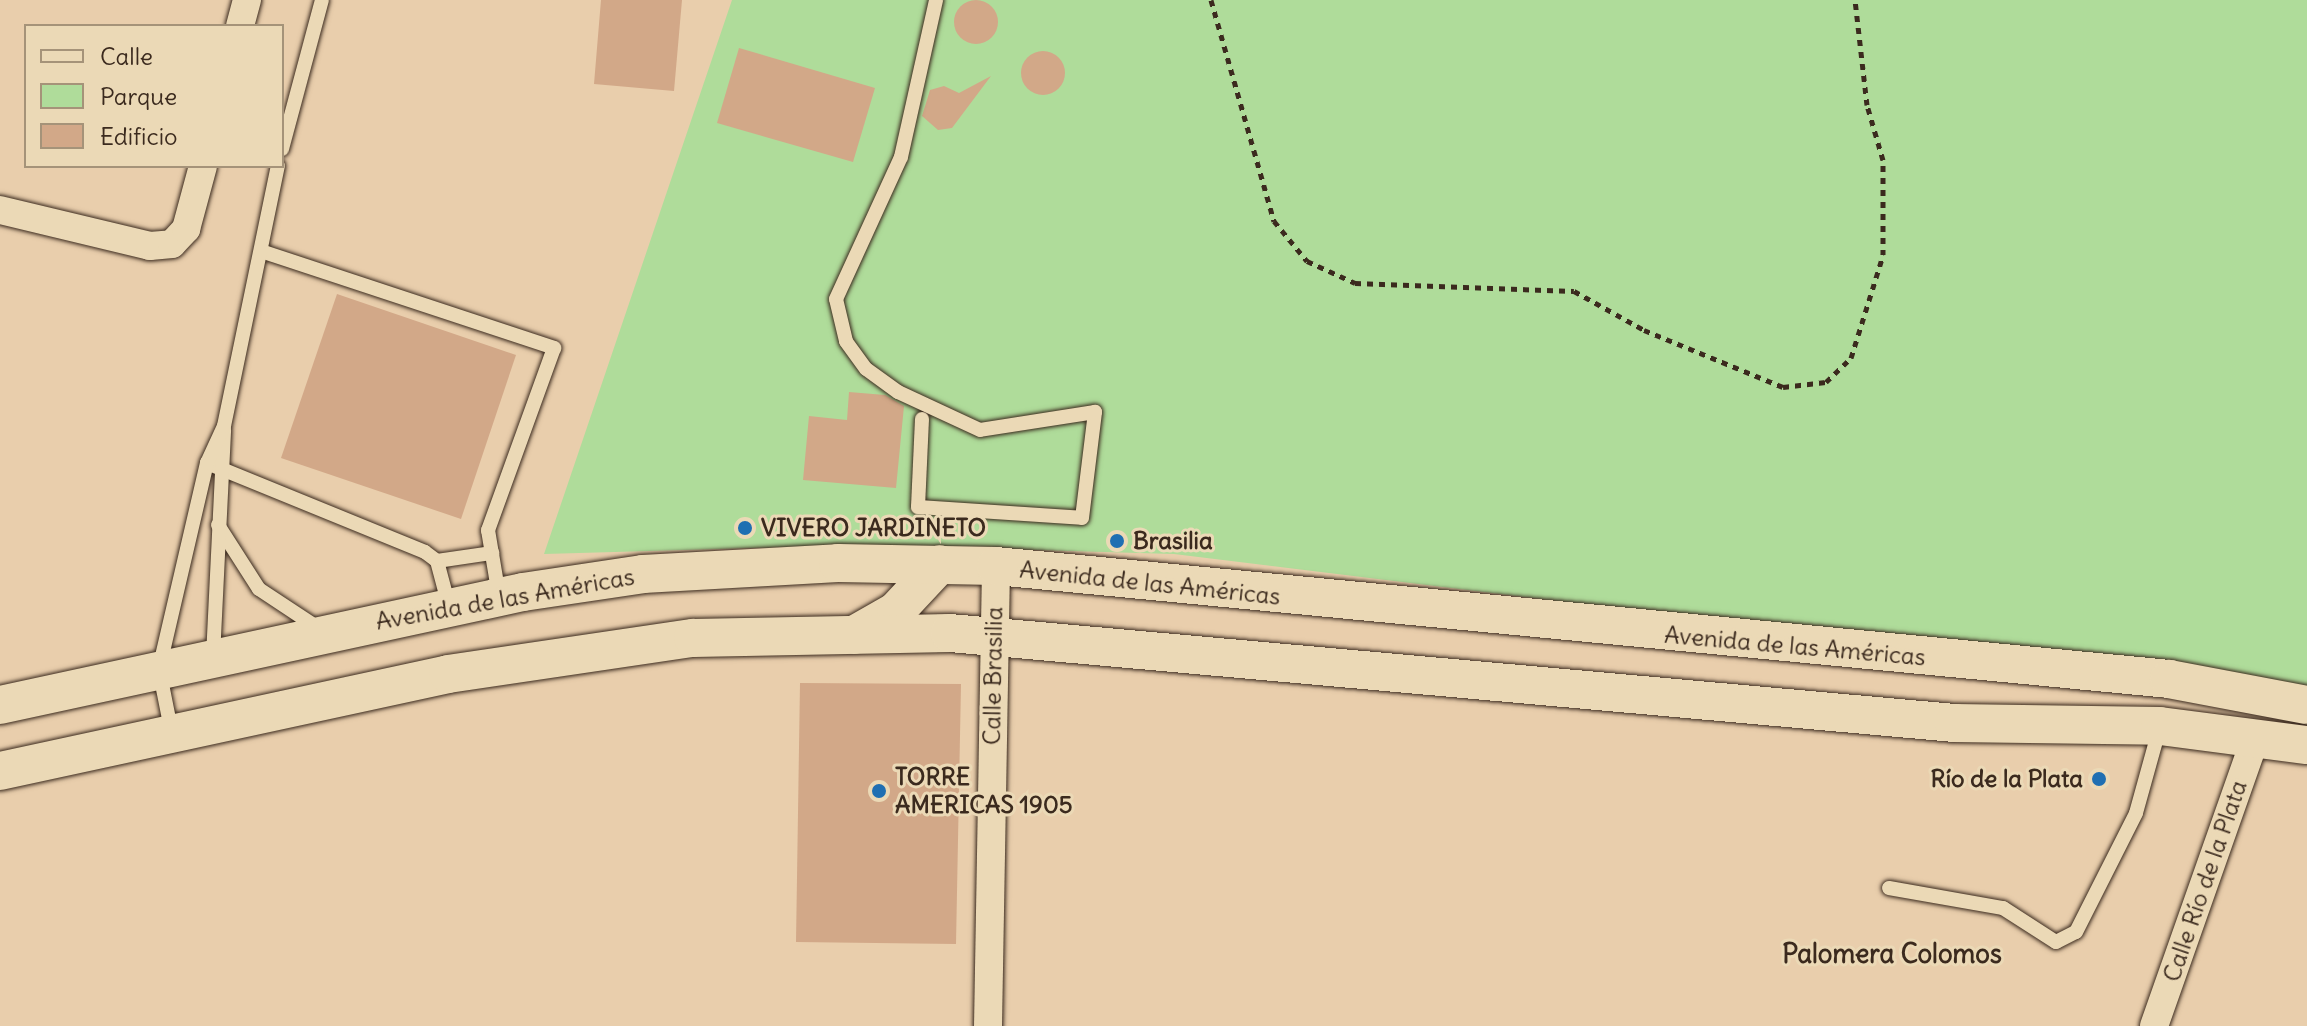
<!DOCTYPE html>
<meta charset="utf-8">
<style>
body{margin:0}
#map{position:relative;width:2307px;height:1026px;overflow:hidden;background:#e9ceac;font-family:Delius,sans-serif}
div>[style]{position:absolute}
.green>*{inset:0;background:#afdc9a}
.building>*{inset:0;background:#d2a888}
.round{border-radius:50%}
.path>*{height:5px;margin-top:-2.5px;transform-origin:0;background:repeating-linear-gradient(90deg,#3b2a1e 0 6px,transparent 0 12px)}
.roads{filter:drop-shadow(0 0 2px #3b2a1e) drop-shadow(0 0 2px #3b2a1e)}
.service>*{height:14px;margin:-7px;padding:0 7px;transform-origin:7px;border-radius:7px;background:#ebd9b6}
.minor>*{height:28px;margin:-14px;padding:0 14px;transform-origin:14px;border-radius:14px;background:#ebd9b6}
.secondary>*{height:38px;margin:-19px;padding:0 19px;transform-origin:19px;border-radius:19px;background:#ebd9b6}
.dots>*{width:22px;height:22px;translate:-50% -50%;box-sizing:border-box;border:4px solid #ebd9b6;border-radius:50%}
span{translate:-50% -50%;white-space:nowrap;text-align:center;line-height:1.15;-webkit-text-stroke:6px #ebd9b6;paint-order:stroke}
.poi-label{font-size:24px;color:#3b2a1e;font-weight:700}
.left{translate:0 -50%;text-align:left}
.right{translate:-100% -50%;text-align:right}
.street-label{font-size:24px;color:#3b2a1e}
.neighbourhood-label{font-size:26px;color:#3b2a1e;font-weight:700}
.legend{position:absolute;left:24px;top:24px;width:260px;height:144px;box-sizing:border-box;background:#ebd9b6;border:2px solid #a59379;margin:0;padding:10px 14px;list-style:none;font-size:24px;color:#3b2a1e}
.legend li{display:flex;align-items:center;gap:16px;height:40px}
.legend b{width:40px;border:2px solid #a59379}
</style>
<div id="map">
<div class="green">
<i style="clip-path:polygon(732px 0,2307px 0,2307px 693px,1174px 554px,866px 545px,544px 554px)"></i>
</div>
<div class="building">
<i class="round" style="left:954px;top:0;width:44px;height:44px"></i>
<i style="clip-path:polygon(601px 0,682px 0,674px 91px,594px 84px)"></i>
<i style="clip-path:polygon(739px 48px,875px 88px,853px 162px,717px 123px)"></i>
<i class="round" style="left:1021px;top:51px;width:44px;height:44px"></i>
<i style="clip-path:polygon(991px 76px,952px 128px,938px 130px,922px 116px,930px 90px,944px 86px,959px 93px)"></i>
<i style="clip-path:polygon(337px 294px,516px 355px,461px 519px,281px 458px)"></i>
<i style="clip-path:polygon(849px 392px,885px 395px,904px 406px,896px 488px,803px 480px,809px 416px,847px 420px)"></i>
<i style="clip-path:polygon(800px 683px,961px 684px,956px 944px,796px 942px)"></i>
</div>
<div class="path">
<i style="left:1211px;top:0;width:230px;rotate:74.1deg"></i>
<i style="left:1274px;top:221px;width:52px;rotate:50.5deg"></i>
<i style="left:1307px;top:261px;width:53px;rotate:24.6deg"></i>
<i style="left:1355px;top:283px;width:219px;rotate:2.1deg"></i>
<i style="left:1574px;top:291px;width:80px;rotate:29.1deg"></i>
<i style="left:1644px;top:330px;width:150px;rotate:22.3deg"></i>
<i style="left:1783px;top:387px;width:43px;rotate:-6.6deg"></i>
<i style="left:1826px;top:382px;width:35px;rotate:-44deg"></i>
<i style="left:1851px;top:358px;width:108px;rotate:-72.7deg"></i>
<i style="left:1883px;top:255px;width:95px;rotate:-90deg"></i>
<i style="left:1883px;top:160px;width:57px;rotate:-106.2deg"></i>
<i style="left:1867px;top:105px;width:106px;rotate:-96.5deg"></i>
</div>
<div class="roads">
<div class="service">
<i style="left:282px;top:149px;width:154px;rotate:-75deg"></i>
<i style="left:261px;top:251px;width:309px;rotate:18.3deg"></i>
<i style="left:554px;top:348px;width:194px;rotate:109.9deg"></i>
<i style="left:488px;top:530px;width:67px;rotate:80.5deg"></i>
<i style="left:922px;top:419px;width:88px;rotate:92.6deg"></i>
<i style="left:918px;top:507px;width:164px;rotate:3.8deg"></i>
<i style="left:1082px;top:518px;width:107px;rotate:-83deg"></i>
<i style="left:1095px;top:412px;width:116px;rotate:171.1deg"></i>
<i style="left:980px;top:430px;width:90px;rotate:-155.1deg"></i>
<i style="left:898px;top:392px;width:39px;rotate:-144deg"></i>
<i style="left:866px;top:369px;width:34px;rotate:-126deg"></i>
<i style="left:846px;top:341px;width:43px;rotate:-103.4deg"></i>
<i style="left:836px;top:299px;width:156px;rotate:-65.4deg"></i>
<i style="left:901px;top:157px;width:161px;rotate:-77.4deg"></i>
<i style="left:207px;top:463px;width:235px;rotate:22.2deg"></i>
<i style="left:425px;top:552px;width:15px;rotate:37deg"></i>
<i style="left:437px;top:561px;width:47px;rotate:75.1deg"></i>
<i style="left:218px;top:525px;width:76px;rotate:57.4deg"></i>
<i style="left:259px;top:589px;width:71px;rotate:33.5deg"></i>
<i style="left:437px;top:561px;width:56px;rotate:-8.3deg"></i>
<i style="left:213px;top:657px;width:227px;rotate:-87.2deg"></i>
<i style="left:172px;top:734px;width:66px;rotate:-101.3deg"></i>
<i style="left:159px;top:669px;width:212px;rotate:-76.9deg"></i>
<i style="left:207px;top:463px;width:41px;rotate:-65.3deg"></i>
<i style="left:224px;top:426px;width:266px;rotate:-78.3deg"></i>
<i style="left:1889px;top:888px;width:116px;rotate:10deg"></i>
<i style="left:2003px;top:908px;width:63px;rotate:32.7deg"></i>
<i style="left:2056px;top:942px;width:22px;rotate:-27deg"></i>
<i style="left:2076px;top:932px;width:133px;rotate:-63.2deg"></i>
<i style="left:2136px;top:813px;width:86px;rotate:-74.5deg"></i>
</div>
<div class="minor">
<i style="left:240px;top:26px;width:27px;rotate:-75deg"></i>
<i style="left:0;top:210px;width:154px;rotate:13.5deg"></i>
<i style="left:150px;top:246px;width:22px;rotate:-5deg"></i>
<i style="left:172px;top:244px;width:21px;rotate:-47deg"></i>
<i style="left:186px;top:229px;width:65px;rotate:-74.9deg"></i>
<i style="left:988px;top:1026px;width:460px;rotate:-89deg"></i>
<i style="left:2154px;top:1026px;width:306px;rotate:-70.6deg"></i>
</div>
<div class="secondary">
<i style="left:854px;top:635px;width:48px;rotate:-29.7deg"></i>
<i style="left:896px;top:611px;width:64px;rotate:-46.9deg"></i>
<i style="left:0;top:705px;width:535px;rotate:-12.19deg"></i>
<i style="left:523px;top:592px;width:121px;rotate:-8.5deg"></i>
<i style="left:643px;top:574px;width:195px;rotate:-3.2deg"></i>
<i style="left:838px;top:563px;width:158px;rotate:1.1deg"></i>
<i style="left:996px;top:566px;width:1178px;rotate:5.5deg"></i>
<i style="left:2169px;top:679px;width:140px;rotate:10.7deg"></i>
<i style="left:0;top:771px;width:458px;rotate:-12.2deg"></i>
<i style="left:448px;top:674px;width:248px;rotate:-8.4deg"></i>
<i style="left:693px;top:638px;width:257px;rotate:-1.1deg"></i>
<i style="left:950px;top:633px;width:1008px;rotate:5.12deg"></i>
<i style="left:1954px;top:723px;width:206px;rotate:0.8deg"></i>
<i style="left:2160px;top:726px;width:148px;rotate:7.4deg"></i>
</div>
</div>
<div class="dots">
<i style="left:745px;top:528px;background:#1f6fb2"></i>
<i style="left:1117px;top:541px;background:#1f6fb2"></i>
<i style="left:2099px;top:779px;background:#1f6fb2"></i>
<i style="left:879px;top:791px;background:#1f6fb2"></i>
</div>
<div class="poi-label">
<span class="left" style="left:761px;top:528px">VIVERO JARDINETO</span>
<span class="left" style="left:1133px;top:541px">Brasilia</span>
<span class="left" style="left:895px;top:791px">TORRE<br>AMERICAS 1905</span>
<span class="right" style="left:2083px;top:779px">Río de la Plata</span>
</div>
<div class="street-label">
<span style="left:1150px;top:583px;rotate:6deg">Avenida de las Américas</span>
<span style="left:505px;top:599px;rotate:-10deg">Avenida de las Américas</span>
<span style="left:1795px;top:646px;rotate:5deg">Avenida de las Américas</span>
<span style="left:993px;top:676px;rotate:-89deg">Calle Brasilia</span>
<span style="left:2205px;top:881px;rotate:-71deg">Calle Río de la Plata</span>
</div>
<div class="neighbourhood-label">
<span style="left:1892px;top:954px">Palomera Colomos</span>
</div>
<ul class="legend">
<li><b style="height:10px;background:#ebd9b6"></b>Calle</li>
<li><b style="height:22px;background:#afdc9a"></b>Parque</li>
<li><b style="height:22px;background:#d2a888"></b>Edificio</li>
</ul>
</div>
